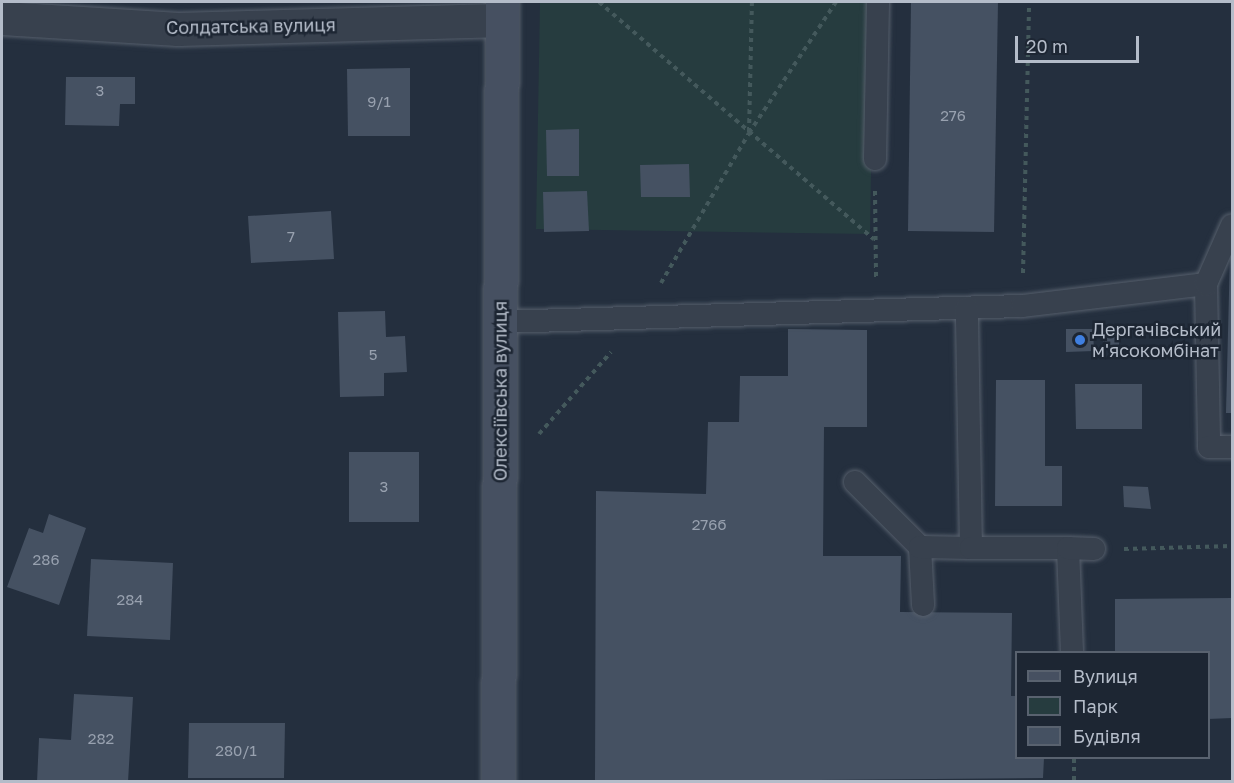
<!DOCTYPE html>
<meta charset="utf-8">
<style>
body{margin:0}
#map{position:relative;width:1234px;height:783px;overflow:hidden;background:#242f3e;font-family:"Golos Text",sans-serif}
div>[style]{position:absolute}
.green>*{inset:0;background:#263c3f}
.building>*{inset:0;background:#455162}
.path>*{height:4px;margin-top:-2px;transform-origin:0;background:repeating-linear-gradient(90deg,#44595c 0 4.5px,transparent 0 9px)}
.roads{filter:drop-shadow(0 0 2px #565f6c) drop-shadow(0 0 2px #565f6c)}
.lane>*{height:22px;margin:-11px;padding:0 11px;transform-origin:11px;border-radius:11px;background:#38414e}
.street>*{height:33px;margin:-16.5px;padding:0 16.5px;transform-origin:16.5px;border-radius:16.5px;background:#38414e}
.secondary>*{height:33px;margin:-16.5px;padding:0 16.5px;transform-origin:16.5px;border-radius:16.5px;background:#465061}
.dots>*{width:16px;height:16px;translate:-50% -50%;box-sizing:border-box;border:3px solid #1d2633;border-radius:50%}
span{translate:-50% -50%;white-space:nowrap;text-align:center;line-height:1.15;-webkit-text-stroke:5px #1d2633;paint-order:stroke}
.number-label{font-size:15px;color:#98a1af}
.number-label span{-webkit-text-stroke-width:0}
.street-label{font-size:18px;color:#b4bcc9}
.poi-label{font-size:18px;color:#b4bcc9}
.left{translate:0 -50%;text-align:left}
.frame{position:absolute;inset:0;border:3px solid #b4bcc9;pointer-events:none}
.legend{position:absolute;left:1015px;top:651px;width:195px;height:108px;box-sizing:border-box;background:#1d2633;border:2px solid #59626f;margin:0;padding:8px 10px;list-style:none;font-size:18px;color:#b4bcc9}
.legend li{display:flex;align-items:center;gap:12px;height:30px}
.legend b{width:30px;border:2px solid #59626f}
.scale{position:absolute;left:1015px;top:36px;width:124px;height:27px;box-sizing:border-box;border:3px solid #b4bcc9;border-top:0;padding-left:8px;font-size:18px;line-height:21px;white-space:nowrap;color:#b4bcc9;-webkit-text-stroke:4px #1d2633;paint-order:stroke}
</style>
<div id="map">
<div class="green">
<i style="clip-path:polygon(540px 2px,874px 2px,870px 234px,536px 229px)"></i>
</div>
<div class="building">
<i style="clip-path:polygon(911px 2px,998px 2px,994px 232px,908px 231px)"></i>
<i style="clip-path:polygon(410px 68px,410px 136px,348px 136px,347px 69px)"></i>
<i style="clip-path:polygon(66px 77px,135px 77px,135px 104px,120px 104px,119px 126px,65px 125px)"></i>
<i style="clip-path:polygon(579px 129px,579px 176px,547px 176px,546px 130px)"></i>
<i style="clip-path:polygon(689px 164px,690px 197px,641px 197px,640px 165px)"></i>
<i style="clip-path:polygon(587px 191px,589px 231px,544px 232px,543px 192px)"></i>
<i style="clip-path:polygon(331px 211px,334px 259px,251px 263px,248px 216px)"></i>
<i style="clip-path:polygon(1230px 253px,1232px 253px,1232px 413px,1226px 413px)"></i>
<i style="clip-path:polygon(385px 311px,386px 337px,405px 336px,407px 372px,384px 373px,384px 396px,340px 397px,338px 312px)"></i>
<i style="clip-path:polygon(788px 329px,867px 330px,867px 427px,824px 427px,823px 556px,901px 556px,900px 612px,1012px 613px,1011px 696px,1016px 696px,1016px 758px,1044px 758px,1043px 778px,595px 782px,596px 491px,706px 494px,708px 422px,739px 422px,740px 376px,788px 376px)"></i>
<i style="clip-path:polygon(1066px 329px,1093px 329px,1094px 351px,1066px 352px)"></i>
<i style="clip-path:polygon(1103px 332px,1120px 332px,1119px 345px,1103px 345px)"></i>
<i style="clip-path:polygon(996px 380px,1045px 380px,1045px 466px,1062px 466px,1062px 506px,995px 506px)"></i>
<i style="clip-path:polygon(1075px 384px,1142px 384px,1142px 429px,1076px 429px)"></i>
<i style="clip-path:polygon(349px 452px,419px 452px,419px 522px,349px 522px)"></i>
<i style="clip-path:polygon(1123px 486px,1148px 487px,1151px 509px,1124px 507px)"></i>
<i style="clip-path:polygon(49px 514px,86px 528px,59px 605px,7px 587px,29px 528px,43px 533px)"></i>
<i style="clip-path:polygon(91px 559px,173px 563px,170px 640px,87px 636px)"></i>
<i style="clip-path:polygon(1232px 598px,1232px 718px,1208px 719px,1208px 652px,1115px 652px,1115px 599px)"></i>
<i style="clip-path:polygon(74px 694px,133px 697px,128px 782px,37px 782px,39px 738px,71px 740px)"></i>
<i style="clip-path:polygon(189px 723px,285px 723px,284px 778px,188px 778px)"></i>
</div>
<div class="path">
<i style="left:599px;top:2px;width:363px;rotate:40.8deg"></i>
<i style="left:749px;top:132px;width:130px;rotate:-88.7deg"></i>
<i style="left:875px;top:191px;width:88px;rotate:89.3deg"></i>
<i style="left:1023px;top:273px;width:271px;rotate:-88.7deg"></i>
<i style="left:661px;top:283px;width:174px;rotate:-59.6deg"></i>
<i style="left:749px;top:133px;width:157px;rotate:-56.4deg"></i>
<i style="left:539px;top:434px;width:109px;rotate:-48.7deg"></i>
<i style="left:1124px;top:549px;width:108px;rotate:-1.6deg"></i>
<i style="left:1074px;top:758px;width:24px;rotate:90deg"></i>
</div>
<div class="roads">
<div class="lane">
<i style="left:875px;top:159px;width:157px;rotate:-88.9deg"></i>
<i style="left:1206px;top:284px;width:163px;rotate:88.9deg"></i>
<i style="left:1209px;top:447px;width:23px"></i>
<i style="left:500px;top:322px;width:522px;rotate:-1.76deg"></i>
<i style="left:1022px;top:306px;width:185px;rotate:-6.8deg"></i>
<i style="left:1206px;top:284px;width:64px;rotate:-66.2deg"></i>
<i style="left:855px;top:482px;width:92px;rotate:45deg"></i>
<i style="left:920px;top:547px;width:58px;rotate:87deg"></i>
<i style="left:920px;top:547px;width:51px;rotate:1.1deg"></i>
<i style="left:971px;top:548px;width:240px;rotate:-91deg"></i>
<i style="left:971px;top:548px;width:97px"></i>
<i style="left:1068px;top:548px;width:104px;rotate:87.8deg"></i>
<i style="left:1068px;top:548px;width:26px;rotate:2deg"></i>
</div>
<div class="street">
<i style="left:2px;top:18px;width:176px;rotate:3.6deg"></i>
<i style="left:178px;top:29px;width:323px;rotate:-1.6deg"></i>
</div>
<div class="secondary">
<i style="left:498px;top:782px;width:780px;rotate:-89.71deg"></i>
</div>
</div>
<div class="dots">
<i style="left:1080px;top:340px;background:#3f7fe0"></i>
</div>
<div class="number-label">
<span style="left:100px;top:91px">3</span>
<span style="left:379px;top:102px">9/1</span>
<span style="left:953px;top:116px">276</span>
<span style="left:291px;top:237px">7</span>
<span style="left:373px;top:355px">5</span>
<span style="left:384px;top:487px">3</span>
<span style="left:709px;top:525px">276б</span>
<span style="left:46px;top:560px">286</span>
<span style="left:130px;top:600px">284</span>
<span style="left:101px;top:739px">282</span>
<span style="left:236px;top:751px">280/1</span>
</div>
<div class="street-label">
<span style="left:251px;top:26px;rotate:-1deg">Солдатська вулиця</span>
<span style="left:500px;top:391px;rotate:-90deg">Олексіївська вулиця</span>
</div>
<div class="poi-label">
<span class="left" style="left:1092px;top:340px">Дергачівський<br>м'ясокомбінат</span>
</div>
<div class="frame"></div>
<ul class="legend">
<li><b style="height:8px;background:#465061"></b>Вулиця</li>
<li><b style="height:16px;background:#263c3f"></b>Парк</li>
<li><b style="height:16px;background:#455162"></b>Будівля</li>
</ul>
<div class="scale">20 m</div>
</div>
